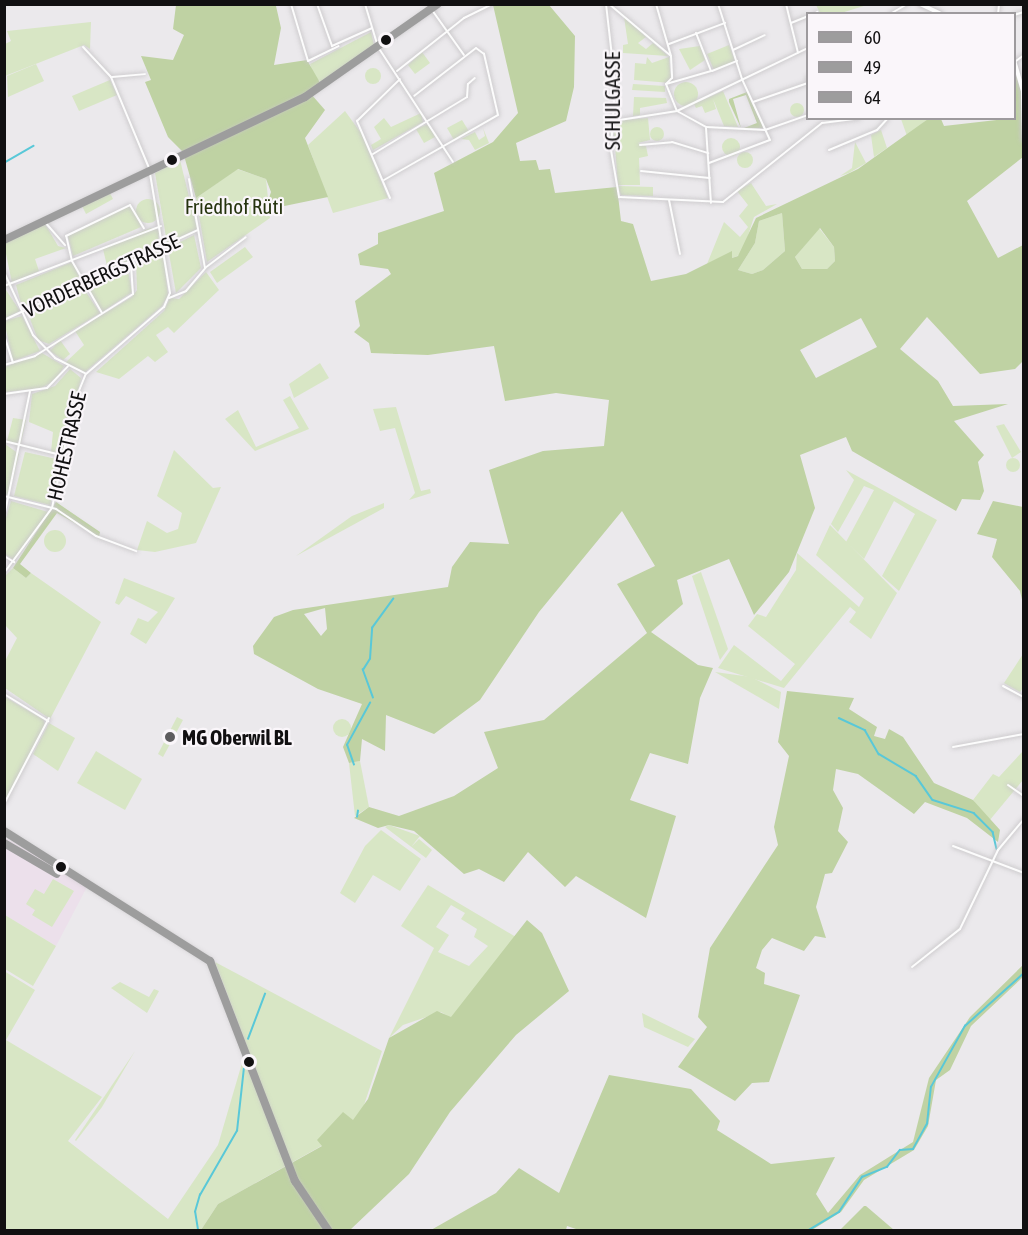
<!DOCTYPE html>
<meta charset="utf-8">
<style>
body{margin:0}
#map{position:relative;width:1028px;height:1235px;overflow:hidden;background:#ebe9ec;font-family:"Asap Condensed",sans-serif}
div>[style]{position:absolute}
.education>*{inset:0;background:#ece0eb}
.green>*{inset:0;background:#d8e6c5}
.round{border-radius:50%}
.forest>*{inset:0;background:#bfd2a3}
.stream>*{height:1.5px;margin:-0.75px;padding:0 0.75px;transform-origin:0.75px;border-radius:0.75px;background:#59c8d8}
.roads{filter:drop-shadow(0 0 2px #c9c7c9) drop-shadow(0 0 2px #c9c7c9)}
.street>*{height:2px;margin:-1px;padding:0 1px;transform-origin:1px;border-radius:1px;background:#fcfcfc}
.secondary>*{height:4px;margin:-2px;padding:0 2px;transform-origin:2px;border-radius:2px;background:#fcfcfc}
.bus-1>*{height:8px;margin:-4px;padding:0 4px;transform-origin:4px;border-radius:4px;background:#9d9d9d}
.bus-2>*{height:8px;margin:-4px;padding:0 4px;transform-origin:4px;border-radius:4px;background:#9d9d9d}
.bus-3>*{height:8px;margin:-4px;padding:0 4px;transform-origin:4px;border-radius:4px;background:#9d9d9d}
.dots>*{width:16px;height:16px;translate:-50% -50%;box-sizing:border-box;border:3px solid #faf6fa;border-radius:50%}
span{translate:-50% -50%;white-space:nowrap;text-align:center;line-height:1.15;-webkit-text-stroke:4.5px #faf6fa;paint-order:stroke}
.street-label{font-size:21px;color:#111011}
.park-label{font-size:21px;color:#26340f}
.poi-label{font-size:21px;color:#111011;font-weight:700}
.left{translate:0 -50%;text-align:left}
.frame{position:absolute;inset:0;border:6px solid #111011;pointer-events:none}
.legend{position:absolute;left:806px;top:12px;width:210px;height:108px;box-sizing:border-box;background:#faf6fa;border:2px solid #9d9a9d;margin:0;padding:8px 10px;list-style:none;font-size:18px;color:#111011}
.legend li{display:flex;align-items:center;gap:12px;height:30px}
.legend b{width:30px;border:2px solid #9d9a9d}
</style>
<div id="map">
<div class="education">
<i style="clip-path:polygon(4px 837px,88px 885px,56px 946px,5px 915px)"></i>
</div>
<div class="green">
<i style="clip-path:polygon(816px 5px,867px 5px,838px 14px,820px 13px)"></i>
<i style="clip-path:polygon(624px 17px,646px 37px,638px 43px,646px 49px,653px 43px,668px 56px,623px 53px,623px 45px,628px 44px)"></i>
<i style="clip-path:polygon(91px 22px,90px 49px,84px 45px,5px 76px,5px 44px,11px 41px,7px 31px)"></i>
<i style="clip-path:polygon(371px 32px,374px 45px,322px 82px,315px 78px,310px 64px)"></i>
<i style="clip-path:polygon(729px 45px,735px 61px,714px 70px,707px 54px)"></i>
<i style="clip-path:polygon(700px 46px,705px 60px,690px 70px,679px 49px)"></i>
<i style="clip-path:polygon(422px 52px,430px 63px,415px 74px,408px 65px)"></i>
<i style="clip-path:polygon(647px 57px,652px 63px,669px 57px,671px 83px,634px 80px,635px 63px,646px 64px)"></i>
<i style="clip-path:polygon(36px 64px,44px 81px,8px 97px,7px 76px)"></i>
<i class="round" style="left:365px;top:68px;width:16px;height:16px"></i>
<i style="clip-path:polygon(110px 80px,117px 95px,79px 111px,72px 96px)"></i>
<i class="round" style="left:674px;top:82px;width:24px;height:24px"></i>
<i style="clip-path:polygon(633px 84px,665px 86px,665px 92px,632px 90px)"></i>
<i style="clip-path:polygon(723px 91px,738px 127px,724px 126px,713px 99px,716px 109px,705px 113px,702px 106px,696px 108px,694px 104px)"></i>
<i style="clip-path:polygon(634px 97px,666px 98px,667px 103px,640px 108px,640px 115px,633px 116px)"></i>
<i class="round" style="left:790px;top:103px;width:14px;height:14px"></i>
<i style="clip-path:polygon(345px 111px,361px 133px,388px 198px,333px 213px,308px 145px)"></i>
<i style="clip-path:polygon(421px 113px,423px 122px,373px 150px,371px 145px,381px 139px,374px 127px,384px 118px,391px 127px)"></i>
<i style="clip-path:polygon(648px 118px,650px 140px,638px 143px,646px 146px,648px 156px,639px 158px,640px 185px,618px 185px,613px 121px)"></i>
<i style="clip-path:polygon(901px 119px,928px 119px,907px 136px)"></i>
<i style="clip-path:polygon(462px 120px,470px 133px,454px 140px,447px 128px)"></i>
<i style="clip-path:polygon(428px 124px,435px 137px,424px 143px,416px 129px)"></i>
<i class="round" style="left:650px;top:127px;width:14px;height:14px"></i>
<i style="clip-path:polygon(483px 128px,489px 143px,475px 150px,469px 140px,461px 139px,475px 132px,479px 140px,485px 136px)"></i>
<i style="clip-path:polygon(881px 130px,887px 148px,874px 157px,871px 135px)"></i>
<i class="round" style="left:722px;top:138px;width:18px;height:18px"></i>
<i style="clip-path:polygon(855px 142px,866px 163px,849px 173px,840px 176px,852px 168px)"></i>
<i class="round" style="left:737px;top:152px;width:16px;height:16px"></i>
<i style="clip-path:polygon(180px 160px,197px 229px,167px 243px,155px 173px)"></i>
<i style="clip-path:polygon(237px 169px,266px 179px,270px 218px,207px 262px,196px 198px)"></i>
<i style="clip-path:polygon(751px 183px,766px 206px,777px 204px,754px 217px,742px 254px,732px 258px,732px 252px,707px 264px,724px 222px,740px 237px,748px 227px,739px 216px,748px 205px,737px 191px)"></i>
<i style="clip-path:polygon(618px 186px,653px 187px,653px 196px,621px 195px)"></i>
<i style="clip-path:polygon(110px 193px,113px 199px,86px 214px,82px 206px)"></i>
<i class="round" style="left:136px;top:199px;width:24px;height:24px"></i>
<i style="clip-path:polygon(128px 206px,135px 210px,141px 227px,73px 256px,68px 236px)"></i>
<i style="clip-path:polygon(782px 213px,785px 251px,763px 270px,752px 274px,738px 270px,755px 243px,759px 221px)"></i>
<i style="clip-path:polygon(45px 224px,58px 246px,66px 248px,35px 259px,39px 271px,12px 283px,4px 244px)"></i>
<i style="clip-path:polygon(150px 228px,159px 230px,158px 248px,108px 270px,103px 249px)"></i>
<i style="clip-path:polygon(819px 228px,834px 247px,835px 261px,827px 269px,802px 269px,795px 257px)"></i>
<i style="clip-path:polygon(194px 235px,201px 268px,176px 293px,168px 248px)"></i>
<i style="clip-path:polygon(245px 247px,253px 257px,217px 283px,210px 272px)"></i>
<i style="clip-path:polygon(157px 252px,163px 254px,168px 295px,162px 306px,85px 372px,65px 363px,84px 345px,75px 331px,132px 297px,137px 290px,136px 261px)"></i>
<i style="clip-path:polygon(72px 262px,82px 283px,22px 307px,16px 285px)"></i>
<i style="clip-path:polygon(127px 266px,132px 292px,102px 312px,87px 286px)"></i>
<i style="clip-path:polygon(206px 272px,219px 290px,174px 333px,168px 327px,156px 335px,168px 352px,155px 362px,148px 356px,119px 379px,96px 372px,164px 311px,170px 298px,179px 299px)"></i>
<i style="clip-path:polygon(82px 286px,100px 313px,49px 344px,38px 340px,27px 311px)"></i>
<i style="clip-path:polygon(4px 287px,20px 311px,5px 318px,4px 318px)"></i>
<i style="clip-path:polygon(22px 316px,40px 351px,13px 361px,4px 321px)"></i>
<i style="clip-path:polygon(60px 340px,70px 354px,63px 360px,50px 351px)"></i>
<i style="clip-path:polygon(42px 353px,64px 366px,56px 380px,41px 388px,5px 392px,5px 367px)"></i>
<i style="clip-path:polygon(320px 363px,329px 378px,294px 398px,289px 384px)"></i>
<i style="clip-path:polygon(70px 369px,81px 378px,64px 451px,51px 452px,53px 432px,29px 422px,32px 394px,55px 386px)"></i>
<i style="clip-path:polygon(290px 396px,309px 429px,255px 451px,225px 419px,238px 410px,256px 447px,299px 428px,283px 400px)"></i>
<i style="clip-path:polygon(396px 407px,421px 491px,430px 489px,431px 493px,409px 500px,415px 493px,395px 428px,380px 431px,373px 409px)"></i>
<i style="clip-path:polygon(13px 418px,26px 420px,20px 447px,7px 441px)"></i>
<i style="clip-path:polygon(1004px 424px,1021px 452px,1012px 458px,996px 426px)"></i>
<i style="clip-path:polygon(5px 444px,19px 454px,9px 495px,5px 494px)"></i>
<i style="clip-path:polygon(174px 450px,213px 488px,221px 487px,196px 543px,155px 552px,137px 550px,147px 521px,167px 533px,178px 529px,182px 513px,157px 496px)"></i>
<i style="clip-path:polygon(25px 452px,61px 460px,50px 505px,14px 496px)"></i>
<i class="round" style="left:1006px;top:458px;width:14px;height:14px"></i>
<i style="clip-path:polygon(846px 470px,937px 520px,899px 591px,882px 576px,915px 514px,894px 501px,864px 559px,846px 542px,874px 490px,864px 486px,838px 532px,831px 524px,854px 480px)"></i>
<i style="clip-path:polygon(11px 501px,48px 512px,14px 560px,5px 554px,5px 521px)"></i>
<i style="clip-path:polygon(384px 503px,384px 508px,296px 556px,352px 516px)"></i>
<i style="clip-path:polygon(830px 525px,897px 593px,871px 639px,849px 622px,856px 612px,850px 607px,784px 688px,718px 668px,734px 645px,781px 681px,795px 664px,748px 626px,757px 614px,766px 617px,796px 570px,797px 553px,859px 607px,864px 598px,816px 555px)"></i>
<i class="round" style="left:44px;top:530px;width:22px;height:22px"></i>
<i style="clip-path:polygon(13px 568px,26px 578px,31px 573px,101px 622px,50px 719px,5px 688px,4px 663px,17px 638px,5px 625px,5px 576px)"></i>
<i style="clip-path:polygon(701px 572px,728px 649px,720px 660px,692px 576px)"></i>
<i style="clip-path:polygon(124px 578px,175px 598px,146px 644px,130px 634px,138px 618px,148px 622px,158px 612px,126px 596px,119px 605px,115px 603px)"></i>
<i style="clip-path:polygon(1023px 654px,1023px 688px,1020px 692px,1004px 683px)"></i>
<i style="clip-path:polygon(715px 672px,751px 677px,781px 692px,779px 709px)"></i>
<i style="clip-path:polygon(5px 697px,44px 720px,45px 726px,5px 802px)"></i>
<i style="clip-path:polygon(177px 717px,183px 720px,163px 757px,158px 754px)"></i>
<i class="round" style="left:333px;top:719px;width:18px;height:18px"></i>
<i style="clip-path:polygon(49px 723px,75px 738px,58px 771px,33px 754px)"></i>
<i style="clip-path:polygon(96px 751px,142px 779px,125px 810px,77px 783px)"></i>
<i style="clip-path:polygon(1023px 751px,1023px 780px,989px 821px,973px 800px,993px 774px,999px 777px)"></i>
<i style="clip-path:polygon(360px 761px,369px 807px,355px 816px,349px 763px)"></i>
<i style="clip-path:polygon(389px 825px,420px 836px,411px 847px,419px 839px,432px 850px,426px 858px,385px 827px)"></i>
<i style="clip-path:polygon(381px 830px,421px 859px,400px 891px,373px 875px,355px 903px,340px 893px,365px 846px)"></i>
<i style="clip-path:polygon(53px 879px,74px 891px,52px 927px,32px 915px,35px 910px,26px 904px,35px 889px,44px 894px)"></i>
<i style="clip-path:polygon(evenodd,428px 885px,516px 937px,451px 1018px,441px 1012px,403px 1025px,389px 1038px,434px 948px,401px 926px,428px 885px,451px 905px,465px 913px,461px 919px,477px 929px,474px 937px,488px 946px,469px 966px,438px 952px,449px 935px,436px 927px,451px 905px)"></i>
<i style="clip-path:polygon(5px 915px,56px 946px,33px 986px,5px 969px)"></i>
<i style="clip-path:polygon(215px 962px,382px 1051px,362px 1111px,353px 1121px,343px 1113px,318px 1140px,323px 1145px,218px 1204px,201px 1230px,5px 1230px,4px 971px,35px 990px,6px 1040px,102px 1097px,68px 1141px,168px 1219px,218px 1145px,247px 1046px)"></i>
<i style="clip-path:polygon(120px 982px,149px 997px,154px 989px,159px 991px,147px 1013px,111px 988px)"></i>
<i style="clip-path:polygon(642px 1013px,695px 1039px,688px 1047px,644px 1027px)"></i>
<i style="clip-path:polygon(135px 1051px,102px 1107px,76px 1141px,75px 1140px)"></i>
</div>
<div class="forest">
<i style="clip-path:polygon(176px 5px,276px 6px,281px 28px,274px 65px,307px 60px,322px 86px,311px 94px,325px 110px,305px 138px,328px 197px,265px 210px,271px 192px,266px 179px,238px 169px,196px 198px,183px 152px,168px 137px,145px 82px,151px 80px,141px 56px,173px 60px,184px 35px,173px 29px)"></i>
<i style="clip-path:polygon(evenodd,493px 5px,549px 5px,575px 36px,574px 87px,566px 121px,516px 143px,520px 161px,536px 160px,539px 170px,550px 169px,555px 193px,617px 187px,621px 221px,633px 224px,651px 281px,686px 274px,732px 251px,732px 258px,738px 256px,756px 218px,858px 169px,928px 119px,941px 119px,944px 126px,1014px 118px,1014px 69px,1021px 90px,1023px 157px,967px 201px,998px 258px,1023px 245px,1023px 361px,1015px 369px,980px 374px,927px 317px,900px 349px,938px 381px,953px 406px,1008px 404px,954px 421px,984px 455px,978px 462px,984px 491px,980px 500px,962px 499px,956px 511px,852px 451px,846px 437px,800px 455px,815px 508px,789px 572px,754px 615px,729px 559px,677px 580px,683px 604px,651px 632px,698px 665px,713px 668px,700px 698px,688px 764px,650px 753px,630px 800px,676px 816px,646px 918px,576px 876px,565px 887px,528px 852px,504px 882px,479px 869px,464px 874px,414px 831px,389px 825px,378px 828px,354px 818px,369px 807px,399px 816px,454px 796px,498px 768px,484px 732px,544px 720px,647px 633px,617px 584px,655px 566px,622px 511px,539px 612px,480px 700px,434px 734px,386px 715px,385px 751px,362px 739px,360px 761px,349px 763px,343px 747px,362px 704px,318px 689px,254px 654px,253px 646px,274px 617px,293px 610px,448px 587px,452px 567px,470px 542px,509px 544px,489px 470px,543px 451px,604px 446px,609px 400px,556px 393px,505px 401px,494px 346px,428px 355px,371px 353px,369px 343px,354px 332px,360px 326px,355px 301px,391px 274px,388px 269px,360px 265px,358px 254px,378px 244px,378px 233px,444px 211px,434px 173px,493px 142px,518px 113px,493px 5px,782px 213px,785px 251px,763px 270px,752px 274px,738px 270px,755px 243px,759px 221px,782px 213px,493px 5px,820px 228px,834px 247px,835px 261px,827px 269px,802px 269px,795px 257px,820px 228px,493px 5px,861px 318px,877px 347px,816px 378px,800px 350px,861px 318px,493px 5px,325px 608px,327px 629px,321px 636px,304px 614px,325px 608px)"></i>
<i style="clip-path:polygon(747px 92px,763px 127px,762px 128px,744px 128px,757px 123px,746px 95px,733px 99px,741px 128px,729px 102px,729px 99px)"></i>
<i style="clip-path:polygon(993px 501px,1023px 507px,1023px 604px,1020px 591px,992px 557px,997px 539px,977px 534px)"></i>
<i style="clip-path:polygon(56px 502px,100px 532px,99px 537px,57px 513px,20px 564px,31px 573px,26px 578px,13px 568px)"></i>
<i style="clip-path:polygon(787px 691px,854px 698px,849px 709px,877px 727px,874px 736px,885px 739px,889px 729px,903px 737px,934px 783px,973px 800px,1000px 830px,998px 842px,967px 818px,925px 802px,914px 814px,858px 774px,836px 769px,833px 790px,843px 808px,838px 831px,848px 842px,832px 873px,825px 874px,816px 907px,826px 938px,815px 936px,804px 951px,772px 938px,762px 950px,756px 968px,765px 973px,764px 984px,800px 995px,769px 1082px,752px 1083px,735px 1101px,678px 1067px,707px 1027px,698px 1017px,710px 948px,778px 845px,774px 827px,789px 756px,778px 742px)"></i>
<i style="clip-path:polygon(527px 920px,542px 933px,569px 991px,516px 1035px,450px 1112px,409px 1174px,350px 1230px,201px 1230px,218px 1204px,322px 1146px,317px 1140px,343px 1112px,353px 1120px,368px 1099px,389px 1038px,437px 1011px,451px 1017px)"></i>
<i style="clip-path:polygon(1023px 965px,1023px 977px,971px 1026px,950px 1070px,936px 1080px,928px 1126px,914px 1150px,864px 1180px,841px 1212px,812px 1230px,579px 1230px,567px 1226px,566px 1230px,431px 1230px,496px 1193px,519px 1168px,559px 1193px,609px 1075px,691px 1089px,720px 1121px,717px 1130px,771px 1164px,835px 1157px,816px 1194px,828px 1213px,860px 1175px,913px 1142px,929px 1078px,970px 1017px)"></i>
<i style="clip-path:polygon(864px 1206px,866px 1206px,894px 1230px,840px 1230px)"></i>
</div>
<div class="stream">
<i style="left:4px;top:163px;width:34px;rotate:-30deg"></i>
<i style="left:373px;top:698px;width:30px;rotate:-110deg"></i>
<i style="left:363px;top:670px;width:13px;rotate:-58deg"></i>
<i style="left:370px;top:659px;width:31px;rotate:-86deg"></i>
<i style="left:372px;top:628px;width:36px;rotate:-54deg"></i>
<i style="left:839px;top:718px;width:29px;rotate:25deg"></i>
<i style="left:865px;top:730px;width:28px;rotate:60deg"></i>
<i style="left:879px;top:754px;width:43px;rotate:30.7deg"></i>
<i style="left:916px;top:776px;width:29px;rotate:55deg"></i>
<i style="left:933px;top:800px;width:43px;rotate:17.6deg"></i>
<i style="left:974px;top:813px;width:27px;rotate:45deg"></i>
<i style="left:993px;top:832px;width:17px;rotate:77deg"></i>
<i style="left:354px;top:765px;width:21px;rotate:-109deg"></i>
<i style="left:347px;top:745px;width:48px;rotate:-61.3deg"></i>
<i style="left:357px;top:817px;width:6px;rotate:-81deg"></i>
<i style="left:248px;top:1039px;width:48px;rotate:-69.3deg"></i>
<i style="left:198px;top:1230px;width:18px;rotate:-99deg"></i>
<i style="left:195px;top:1212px;width:18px;rotate:-74deg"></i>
<i style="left:200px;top:1195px;width:74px;rotate:-60deg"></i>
<i style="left:237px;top:1131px;width:73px;rotate:-83.7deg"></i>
<i style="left:809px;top:1230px;width:35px;rotate:-31deg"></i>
<i style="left:839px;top:1212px;width:42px;rotate:-56.7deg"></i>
<i style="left:862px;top:1177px;width:27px;rotate:-22deg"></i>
<i style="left:887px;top:1167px;width:21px;rotate:-53deg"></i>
<i style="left:900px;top:1150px;width:13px;rotate:-4deg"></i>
<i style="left:913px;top:1149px;width:29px;rotate:-61deg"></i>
<i style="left:927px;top:1124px;width:37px;rotate:-84deg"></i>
<i style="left:931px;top:1087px;width:70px;rotate:-60.9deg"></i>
<i style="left:965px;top:1026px;width:79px;rotate:-41.9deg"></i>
</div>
<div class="roads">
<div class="street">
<i style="left:291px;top:4px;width:59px;rotate:73.4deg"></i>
<i style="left:308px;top:61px;width:34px;rotate:-26deg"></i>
<i style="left:317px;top:4px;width:45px;rotate:70.3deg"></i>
<i style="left:332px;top:46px;width:44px;rotate:-24.2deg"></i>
<i style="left:365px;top:4px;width:45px;rotate:73.2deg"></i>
<i style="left:378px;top:47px;width:137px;rotate:56.9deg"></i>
<i style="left:606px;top:4px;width:80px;rotate:83.5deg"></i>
<i style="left:615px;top:83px;width:67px;rotate:93.4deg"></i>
<i style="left:611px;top:150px;width:48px;rotate:80.3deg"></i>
<i style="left:619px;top:197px;width:104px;rotate:2.8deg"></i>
<i style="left:723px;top:202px;width:127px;rotate:-38.6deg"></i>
<i style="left:609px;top:4px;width:81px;rotate:40deg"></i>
<i style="left:656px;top:4px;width:54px;rotate:73.9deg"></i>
<i style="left:671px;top:56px;width:22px;rotate:87deg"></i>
<i style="left:672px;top:78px;width:8px;rotate:135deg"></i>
<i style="left:666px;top:84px;width:29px;rotate:68deg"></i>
<i style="left:677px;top:111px;width:33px;rotate:29deg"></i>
<i style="left:706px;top:127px;width:59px;rotate:2.9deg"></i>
<i style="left:765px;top:130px;width:46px;rotate:-19.2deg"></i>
<i style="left:786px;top:4px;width:50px;rotate:76.2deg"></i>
<i style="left:432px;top:10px;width:55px;rotate:54.6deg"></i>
<i style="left:814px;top:14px;width:4px;rotate:-34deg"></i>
<i style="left:890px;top:14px;width:20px;rotate:-30deg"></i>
<i style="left:998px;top:14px;width:10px;rotate:-84deg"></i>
<i style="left:1014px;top:15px;width:10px;rotate:-17deg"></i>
<i style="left:791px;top:23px;width:18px;rotate:-22deg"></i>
<i style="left:669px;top:44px;width:60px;rotate:-20.6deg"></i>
<i style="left:733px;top:50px;width:35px;rotate:-25deg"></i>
<i style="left:1016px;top:61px;width:10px;rotate:-37deg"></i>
<i style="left:397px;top:71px;width:85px;rotate:-38.3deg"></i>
<i style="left:464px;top:18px;width:32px;rotate:-26deg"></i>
<i style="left:712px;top:71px;width:27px;rotate:-22deg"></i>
<i style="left:112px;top:77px;width:33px;rotate:-5deg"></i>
<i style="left:807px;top:77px;width:3px;rotate:72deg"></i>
<i style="left:666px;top:84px;width:47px;rotate:-16.1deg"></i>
<i style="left:711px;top:71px;width:41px;rotate:-111.5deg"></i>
<i style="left:753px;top:102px;width:58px;rotate:-19.1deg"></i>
<i style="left:613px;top:121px;width:65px;rotate:-8.9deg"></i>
<i style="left:677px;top:111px;width:145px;rotate:-25.7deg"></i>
<i style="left:822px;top:123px;width:38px;rotate:-7deg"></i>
<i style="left:706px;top:128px;width:75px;rotate:86.2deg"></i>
<i style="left:640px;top:145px;width:32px;rotate:-5deg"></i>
<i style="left:672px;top:142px;width:38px;rotate:17deg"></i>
<i style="left:829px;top:150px;width:52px;rotate:-22.6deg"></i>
<i style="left:877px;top:130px;width:16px;rotate:-47deg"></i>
<i style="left:373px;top:154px;width:110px;rotate:-31.2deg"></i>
<i style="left:467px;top:97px;width:13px;rotate:-86deg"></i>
<i style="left:468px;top:84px;width:9px;rotate:-41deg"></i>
<i style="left:709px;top:163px;width:65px;rotate:-20.7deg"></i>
<i style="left:770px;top:140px;width:67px;rotate:-114.7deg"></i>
<i style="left:742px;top:79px;width:79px;rotate:-107.7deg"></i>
<i style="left:641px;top:171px;width:69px;rotate:5.8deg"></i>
<i style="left:189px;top:179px;width:90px;rotate:79.8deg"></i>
<i style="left:384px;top:180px;width:131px;rotate:-29.7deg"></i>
<i style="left:498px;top:115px;width:63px;rotate:-102.9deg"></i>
<i style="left:484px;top:54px;width:10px;rotate:-143deg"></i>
<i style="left:476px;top:48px;width:78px;rotate:142.3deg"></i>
<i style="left:390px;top:198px;width:84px;rotate:-113.2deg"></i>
<i style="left:357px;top:121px;width:60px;rotate:-44.3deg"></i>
<i style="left:669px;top:200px;width:55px;rotate:78.5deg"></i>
<i style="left:44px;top:221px;width:32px;rotate:49deg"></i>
<i style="left:4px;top:272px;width:69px;rotate:65.3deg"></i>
<i style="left:33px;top:335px;width:32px;rotate:46deg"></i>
<i style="left:55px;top:358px;width:34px;rotate:27deg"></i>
<i style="left:4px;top:286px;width:168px;rotate:-20.9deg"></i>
<i style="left:169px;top:298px;width:18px;rotate:-22deg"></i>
<i style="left:186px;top:291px;width:30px;rotate:-50deg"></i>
<i style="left:205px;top:268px;width:51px;rotate:-37.1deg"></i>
<i style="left:102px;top:313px;width:60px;rotate:-120deg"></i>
<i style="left:72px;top:261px;width:26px;rotate:-103deg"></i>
<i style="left:66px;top:236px;width:71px;rotate:-25.8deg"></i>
<i style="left:130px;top:205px;width:27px;rotate:59deg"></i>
<i style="left:4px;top:320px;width:214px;rotate:-24.9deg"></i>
<i style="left:4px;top:335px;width:29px;rotate:72deg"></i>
<i style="left:4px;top:365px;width:32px;rotate:-16deg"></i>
<i style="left:35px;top:356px;width:116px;rotate:-32.3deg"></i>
<i style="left:133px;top:294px;width:32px;rotate:-94deg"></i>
<i style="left:4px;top:394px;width:43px;rotate:-7.9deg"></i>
<i style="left:47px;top:388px;width:30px;rotate:-46deg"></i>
<i style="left:4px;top:441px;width:63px;rotate:13.8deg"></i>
<i style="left:4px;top:496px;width:54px;rotate:14deg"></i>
<i style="left:56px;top:509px;width:48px;rotate:34deg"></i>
<i style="left:96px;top:536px;width:43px;rotate:20.6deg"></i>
<i style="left:4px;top:517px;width:128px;rotate:-78.3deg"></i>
<i style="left:4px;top:556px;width:12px;rotate:31deg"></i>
<i style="left:4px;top:573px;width:81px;rotate:-53.6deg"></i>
<i style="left:52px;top:508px;width:107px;rotate:-78.2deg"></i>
<i style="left:74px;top:403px;width:31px;rotate:-68deg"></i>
<i style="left:86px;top:374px;width:103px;rotate:-40.7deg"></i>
<i style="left:164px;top:307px;width:15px;rotate:-67deg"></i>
<i style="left:170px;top:293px;width:127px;rotate:-99.5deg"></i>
<i style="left:149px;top:168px;width:99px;rotate:-112.7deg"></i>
<i style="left:111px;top:77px;width:41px;rotate:-133deg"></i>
<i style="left:1003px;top:686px;width:24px;rotate:28deg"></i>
<i style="left:4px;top:694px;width:52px;rotate:31.5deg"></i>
<i style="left:953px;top:747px;width:72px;rotate:-10.4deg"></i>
<i style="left:1008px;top:785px;width:19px;rotate:35deg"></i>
<i style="left:4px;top:804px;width:97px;rotate:-62.4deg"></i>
<i style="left:953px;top:846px;width:76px;rotate:20.8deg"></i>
<i style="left:912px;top:967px;width:61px;rotate:-38.4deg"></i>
<i style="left:960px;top:929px;width:88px;rotate:-64.3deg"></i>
<i style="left:998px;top:850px;width:40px;rotate:-50deg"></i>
</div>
<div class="secondary">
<i style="left:920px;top:4px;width:23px;rotate:25deg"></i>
<i style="left:1014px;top:60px;width:32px;rotate:74deg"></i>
<i style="left:1023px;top:91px;width:49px;rotate:88.8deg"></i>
<i style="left:4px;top:240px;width:333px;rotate:-25.4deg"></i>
<i style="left:305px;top:97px;width:163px;rotate:-34.8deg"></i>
<i style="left:4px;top:831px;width:244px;rotate:32.3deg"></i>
<i style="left:210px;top:961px;width:236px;rotate:68.9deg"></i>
<i style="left:295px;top:1181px;width:59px;rotate:56deg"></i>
</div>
</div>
<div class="bus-1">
<i style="left:4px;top:240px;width:333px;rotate:-25.4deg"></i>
<i style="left:305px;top:97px;width:162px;rotate:-35deg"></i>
</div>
<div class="bus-2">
<i style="left:4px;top:831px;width:244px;rotate:32.3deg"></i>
<i style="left:210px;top:961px;width:236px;rotate:68.9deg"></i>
<i style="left:295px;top:1181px;width:59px;rotate:56deg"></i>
</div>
<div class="bus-3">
<i style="left:4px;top:843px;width:61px;rotate:30.3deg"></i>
</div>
<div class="dots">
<i style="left:386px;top:40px;background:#111011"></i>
<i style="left:172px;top:160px;background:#111011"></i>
<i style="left:170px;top:737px;background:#5d5c5e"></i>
<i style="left:61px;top:867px;background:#111011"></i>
<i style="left:249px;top:1062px;background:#111011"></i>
</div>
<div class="street-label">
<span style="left:612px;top:101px;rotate:-90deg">SCHULGASSE</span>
<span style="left:101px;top:275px;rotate:-25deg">VORDERBERGSTRASSE</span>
<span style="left:66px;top:446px;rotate:-77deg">HOHESTRASSE</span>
</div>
<div class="park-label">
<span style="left:234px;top:206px">Friedhof Rüti</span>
</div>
<div class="poi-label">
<span class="left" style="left:182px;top:737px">MG Oberwil BL</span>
</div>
<div class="frame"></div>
<ul class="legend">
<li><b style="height:8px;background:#9d9d9d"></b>60</li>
<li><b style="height:8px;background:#9d9d9d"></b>49</li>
<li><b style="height:8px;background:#9d9d9d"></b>64</li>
</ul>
</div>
